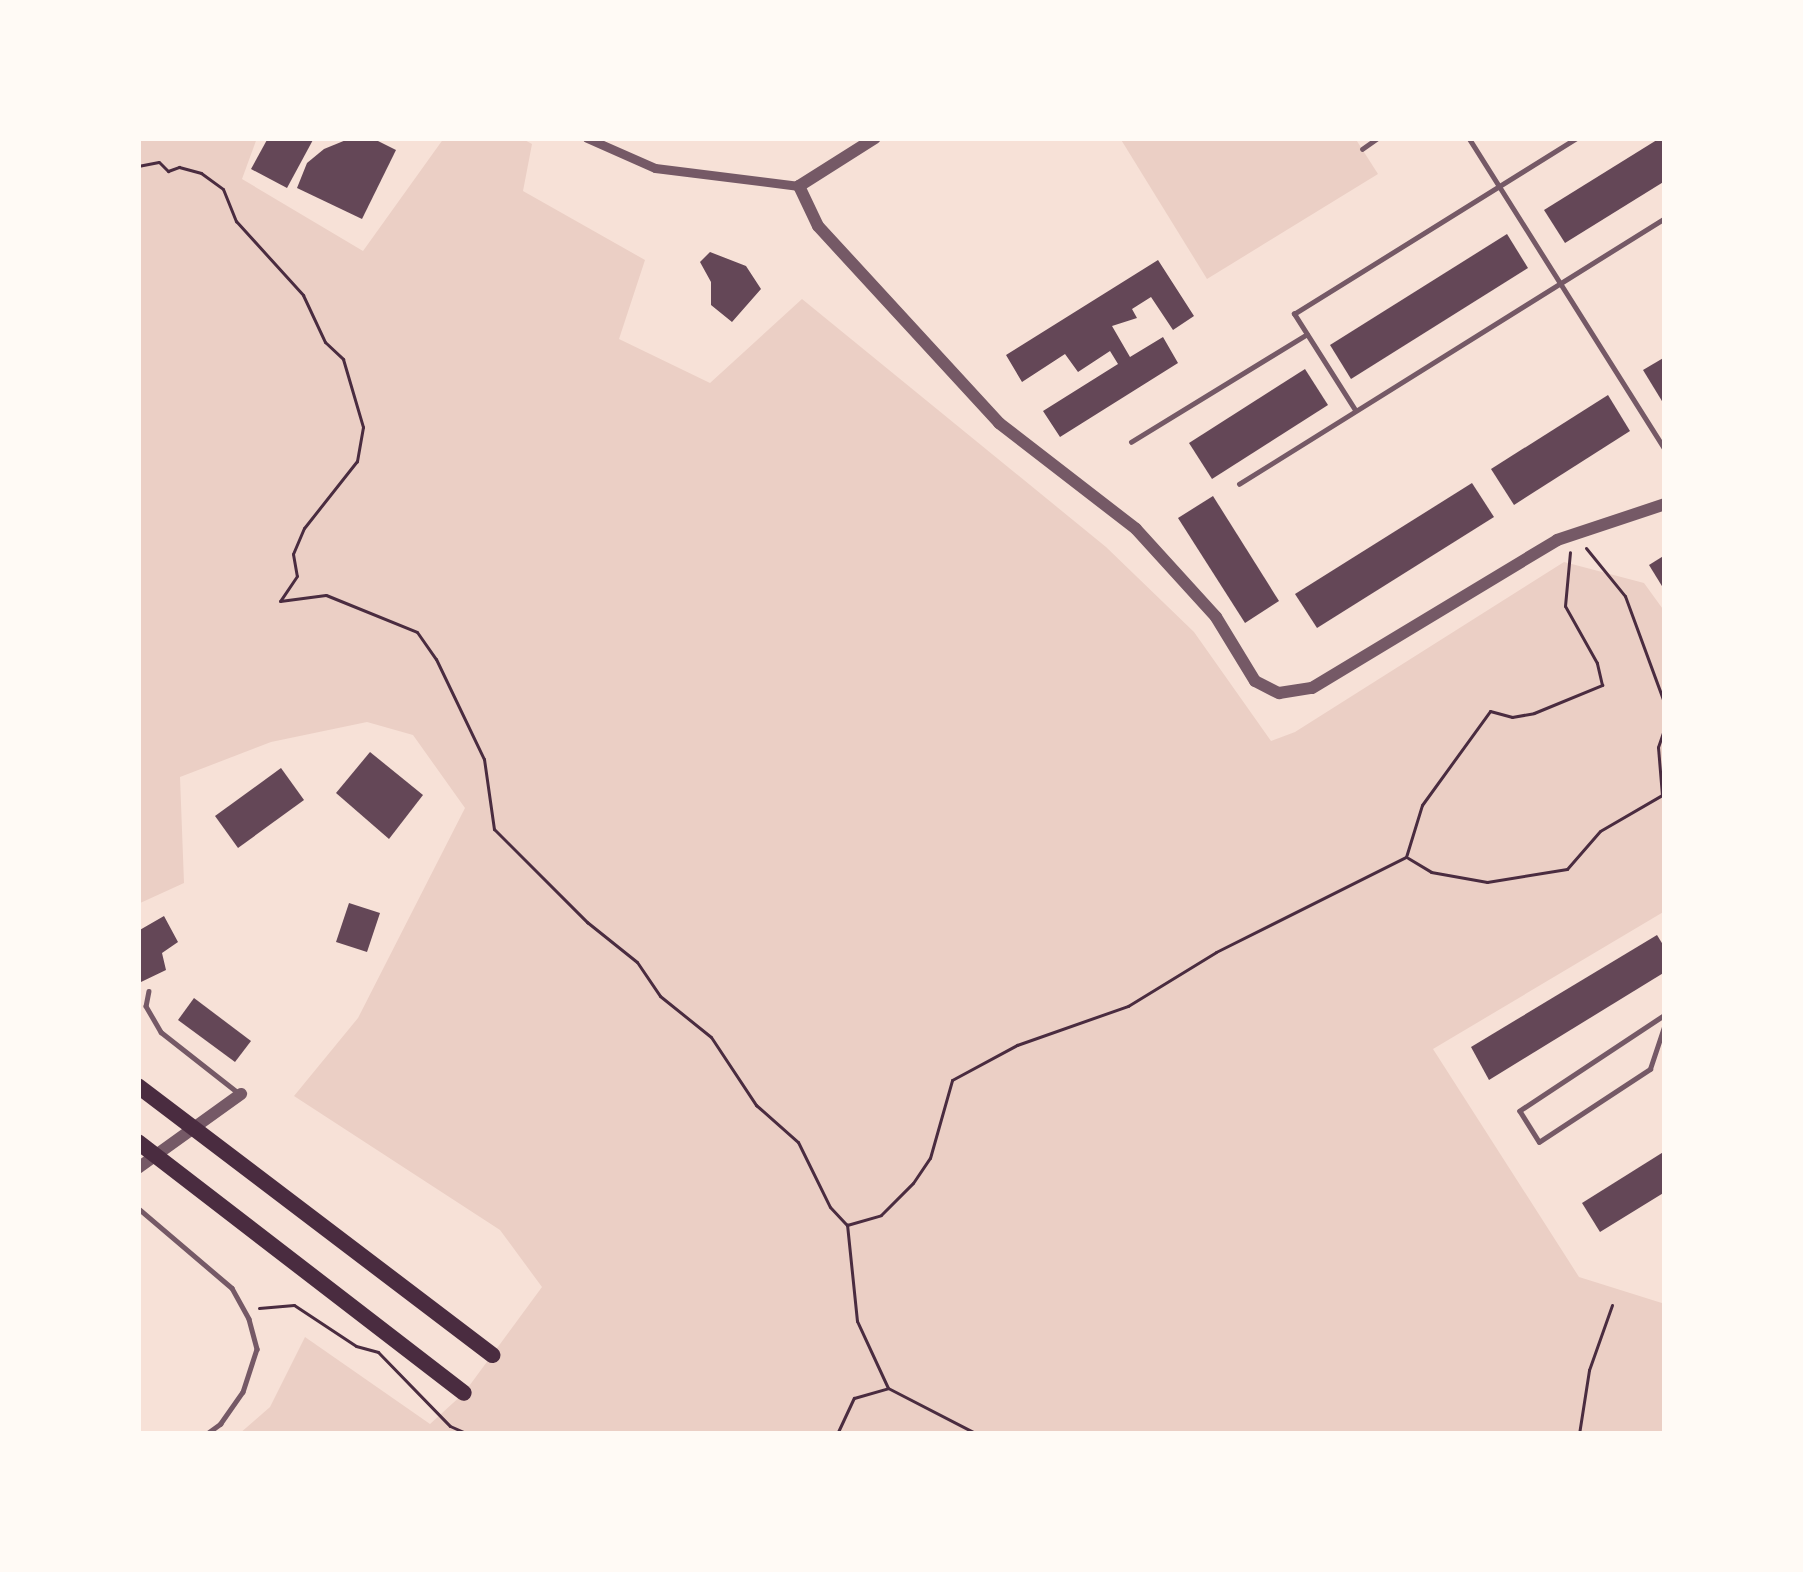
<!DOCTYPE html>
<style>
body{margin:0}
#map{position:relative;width:1803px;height:1572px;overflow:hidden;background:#f7e1d7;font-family:Poppins,sans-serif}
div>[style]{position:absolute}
.green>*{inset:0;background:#ebcfc5}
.building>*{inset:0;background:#644757}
.path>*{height:3px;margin:-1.5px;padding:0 1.5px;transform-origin:1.5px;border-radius:1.5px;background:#4a2c40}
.service>*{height:4.5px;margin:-2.25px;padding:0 2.25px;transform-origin:2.25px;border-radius:2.25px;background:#755966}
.minor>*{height:9px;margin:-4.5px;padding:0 4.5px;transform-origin:4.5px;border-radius:4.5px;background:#755966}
.tertiary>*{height:12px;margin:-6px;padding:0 6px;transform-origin:6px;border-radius:6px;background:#755966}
.trunk>*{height:16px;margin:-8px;padding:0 8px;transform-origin:8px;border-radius:8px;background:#4a2c40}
span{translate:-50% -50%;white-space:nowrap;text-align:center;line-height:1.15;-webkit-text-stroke:10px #fffaf5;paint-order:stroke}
.frame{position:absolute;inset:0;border:141px solid #fffaf5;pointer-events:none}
</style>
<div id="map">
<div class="green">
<i style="clip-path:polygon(138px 138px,257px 138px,242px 179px,363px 251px,444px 138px,521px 138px,532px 144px,523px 191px,645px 260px,619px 339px,710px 383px,802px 299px,1106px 547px,1194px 632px,1271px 741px,1295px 732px,1564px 562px,1644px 583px,1665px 612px,1665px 911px,1433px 1049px,1579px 1277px,1665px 1304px,1665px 1434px,239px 1434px,270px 1407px,305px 1337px,430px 1424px,464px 1393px,542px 1287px,500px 1230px,294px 1096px,358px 1018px,465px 808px,413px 735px,367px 722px,271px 742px,180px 777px,184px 883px,138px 904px)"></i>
<i style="clip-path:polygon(1120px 138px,1355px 138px,1378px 174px,1207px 279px)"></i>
</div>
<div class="building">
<i style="clip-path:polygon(268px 138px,314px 138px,287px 188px,251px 169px)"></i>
<i style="clip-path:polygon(1660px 138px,1665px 138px,1665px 181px,1565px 243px,1544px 210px)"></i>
<i style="clip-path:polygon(374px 139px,396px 150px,362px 219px,297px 188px,307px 163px,324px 149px,346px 140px)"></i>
<i style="clip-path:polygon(1507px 234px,1528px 268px,1351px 379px,1330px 345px)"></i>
<i style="clip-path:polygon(710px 252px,746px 266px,761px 289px,732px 322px,711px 305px,711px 282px,700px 262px)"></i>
<i style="clip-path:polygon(1158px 260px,1194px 316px,1173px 330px,1151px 297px,1132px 309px,1137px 318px,1112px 326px,1130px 357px,1163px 337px,1178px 363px,1060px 437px,1043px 411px,1118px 364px,1110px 351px,1078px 372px,1065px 354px,1022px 382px,1006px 355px)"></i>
<i style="clip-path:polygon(1665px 357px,1665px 406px,1643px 370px)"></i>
<i style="clip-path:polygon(1305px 369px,1328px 405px,1212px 479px,1189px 443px)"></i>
<i style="clip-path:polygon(1608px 395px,1630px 431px,1514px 505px,1491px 469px)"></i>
<i style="clip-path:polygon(1472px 483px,1494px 517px,1317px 628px,1295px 594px)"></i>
<i style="clip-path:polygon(1213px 496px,1279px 601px,1245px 623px,1178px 518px)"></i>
<i style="clip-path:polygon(1665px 555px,1665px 591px,1649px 565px)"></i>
<i style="clip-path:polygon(370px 752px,423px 795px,389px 839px,336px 793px)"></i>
<i style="clip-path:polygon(281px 768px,304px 800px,238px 848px,215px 816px)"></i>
<i style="clip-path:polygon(349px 903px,380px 913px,367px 952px,336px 942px)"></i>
<i style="clip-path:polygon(164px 916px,178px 942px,162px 953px,166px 970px,141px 982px,138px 931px)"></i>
<i style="clip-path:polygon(1657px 935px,1665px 948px,1665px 972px,1489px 1080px,1471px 1047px)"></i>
<i style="clip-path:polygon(194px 998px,251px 1041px,235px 1062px,178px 1020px)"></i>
<i style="clip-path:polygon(1665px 1151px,1665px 1192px,1600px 1232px,1582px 1203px)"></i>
</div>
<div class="path">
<i style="left:138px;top:166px;width:21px;rotate:-11deg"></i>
<i style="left:159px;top:162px;width:13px;rotate:45deg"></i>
<i style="left:168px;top:171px;width:12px;rotate:-20deg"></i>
<i style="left:179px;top:167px;width:23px;rotate:15deg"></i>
<i style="left:201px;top:173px;width:27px;rotate:36deg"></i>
<i style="left:223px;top:189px;width:35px;rotate:68deg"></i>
<i style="left:236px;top:221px;width:100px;rotate:47.8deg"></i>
<i style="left:303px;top:295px;width:52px;rotate:64.9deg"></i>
<i style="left:325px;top:342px;width:25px;rotate:43deg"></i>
<i style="left:343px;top:359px;width:71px;rotate:73.6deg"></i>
<i style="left:363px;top:427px;width:35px;rotate:100deg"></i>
<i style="left:357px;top:461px;width:85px;rotate:128.3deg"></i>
<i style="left:304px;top:528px;width:28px;rotate:113deg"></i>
<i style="left:293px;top:554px;width:22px;rotate:80deg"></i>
<i style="left:297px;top:576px;width:30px;rotate:124deg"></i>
<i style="left:280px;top:601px;width:46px;rotate:-7.4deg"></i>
<i style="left:326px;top:595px;width:98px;rotate:22.1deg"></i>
<i style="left:417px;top:632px;width:33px;rotate:55deg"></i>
<i style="left:436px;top:659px;width:111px;rotate:64.4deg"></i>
<i style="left:484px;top:759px;width:71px;rotate:81.9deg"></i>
<i style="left:494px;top:829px;width:132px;rotate:45deg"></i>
<i style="left:587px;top:922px;width:64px;rotate:38.7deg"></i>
<i style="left:637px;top:962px;width:41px;rotate:55.9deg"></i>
<i style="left:660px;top:996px;width:65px;rotate:38.8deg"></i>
<i style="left:711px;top:1037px;width:82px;rotate:56.5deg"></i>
<i style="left:756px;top:1105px;width:56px;rotate:41.4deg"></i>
<i style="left:798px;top:1142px;width:72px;rotate:63.8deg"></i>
<i style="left:830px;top:1207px;width:25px;rotate:47deg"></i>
<i style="left:1586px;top:548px;width:62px;rotate:50.9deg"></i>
<i style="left:1625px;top:596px;width:116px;rotate:69.8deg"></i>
<i style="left:1408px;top:858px;width:27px;rotate:31deg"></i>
<i style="left:1431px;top:872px;width:57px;rotate:10.1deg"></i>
<i style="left:1487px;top:882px;width:81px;rotate:-9.2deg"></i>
<i style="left:1567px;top:869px;width:50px;rotate:-49deg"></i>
<i style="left:1600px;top:831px;width:72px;rotate:-30.1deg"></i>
<i style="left:1662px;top:795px;width:48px;rotate:-94.8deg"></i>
<i style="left:1658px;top:747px;width:21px;rotate:-71deg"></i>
<i style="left:259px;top:1308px;width:35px;rotate:-5deg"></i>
<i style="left:294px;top:1305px;width:74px;rotate:33.5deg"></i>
<i style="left:356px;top:1346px;width:23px;rotate:15deg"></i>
<i style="left:378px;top:1352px;width:103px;rotate:45.8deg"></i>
<i style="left:450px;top:1426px;width:20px;rotate:24deg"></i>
<i style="left:888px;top:1388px;width:100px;rotate:27.3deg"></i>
<i style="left:837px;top:1434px;width:40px;rotate:-65deg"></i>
<i style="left:854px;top:1398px;width:35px;rotate:-16deg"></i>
<i style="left:888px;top:1388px;width:74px;rotate:-114.8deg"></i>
<i style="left:857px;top:1321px;width:97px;rotate:-95.9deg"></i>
<i style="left:847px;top:1225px;width:35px;rotate:-16deg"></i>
<i style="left:881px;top:1215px;width:45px;rotate:-45deg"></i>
<i style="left:913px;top:1183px;width:30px;rotate:-56deg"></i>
<i style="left:930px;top:1158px;width:81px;rotate:-74.2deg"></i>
<i style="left:952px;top:1080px;width:74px;rotate:-28.3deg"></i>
<i style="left:1017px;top:1045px;width:118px;rotate:-19.4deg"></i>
<i style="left:1128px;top:1006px;width:103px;rotate:-31.5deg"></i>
<i style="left:1216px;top:952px;width:212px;rotate:-26.6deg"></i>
<i style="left:1406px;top:857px;width:54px;rotate:-72.9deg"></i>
<i style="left:1422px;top:805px;width:116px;rotate:-54.1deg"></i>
<i style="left:1490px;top:711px;width:23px;rotate:15deg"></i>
<i style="left:1512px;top:717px;width:22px;rotate:-10deg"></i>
<i style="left:1534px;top:713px;width:74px;rotate:-22.4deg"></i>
<i style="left:1602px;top:685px;width:23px;rotate:-103deg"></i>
<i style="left:1597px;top:663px;width:65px;rotate:-119.3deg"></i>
<i style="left:1565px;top:606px;width:54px;rotate:-84.7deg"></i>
<i style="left:1579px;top:1434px;width:65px;rotate:-81.1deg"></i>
<i style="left:1589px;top:1370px;width:69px;rotate:-70.5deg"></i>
</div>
<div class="service">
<i style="left:1469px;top:138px;width:368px;rotate:57.8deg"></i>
<i style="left:1362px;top:149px;width:19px;rotate:-35deg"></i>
<i style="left:1355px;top:410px;width:114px;rotate:-122.4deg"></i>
<i style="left:1294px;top:314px;width:333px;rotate:-31.9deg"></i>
<i style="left:1131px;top:442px;width:206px;rotate:-31.5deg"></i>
<i style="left:1239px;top:484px;width:502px;rotate:-31.98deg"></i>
<i style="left:149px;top:991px;width:15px;rotate:101deg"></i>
<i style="left:146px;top:1006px;width:30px;rotate:60deg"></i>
<i style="left:161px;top:1032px;width:95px;rotate:38.2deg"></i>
<i style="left:1665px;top:1015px;width:174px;rotate:146.5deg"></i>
<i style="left:1520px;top:1111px;width:36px;rotate:58deg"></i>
<i style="left:1539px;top:1142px;width:133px;rotate:-33.3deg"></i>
<i style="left:1650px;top:1069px;width:47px;rotate:-71.6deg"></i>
<i style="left:138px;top:1208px;width:123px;rotate:40.4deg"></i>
<i style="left:232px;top:1288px;width:35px;rotate:61deg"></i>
<i style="left:249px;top:1319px;width:31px;rotate:75deg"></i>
<i style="left:257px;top:1349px;width:45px;rotate:108deg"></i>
<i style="left:243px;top:1392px;width:39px;rotate:125deg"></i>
<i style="left:221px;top:1424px;width:17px;rotate:144deg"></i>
</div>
<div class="minor">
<i style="left:587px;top:138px;width:74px;rotate:23.8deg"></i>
<i style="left:655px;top:168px;width:145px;rotate:7.1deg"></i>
</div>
<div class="tertiary">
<i style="left:875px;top:138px;width:90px;rotate:147.7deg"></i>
<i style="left:799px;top:186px;width:44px;rotate:64.6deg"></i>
<i style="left:818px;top:226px;width:268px;rotate:47.4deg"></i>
<i style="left:999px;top:423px;width:173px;rotate:37.7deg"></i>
<i style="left:1136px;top:529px;width:119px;rotate:47.7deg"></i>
<i style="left:1216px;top:617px;width:75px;rotate:58.6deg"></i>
<i style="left:1255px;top:681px;width:27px;rotate:27deg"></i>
<i style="left:1279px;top:693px;width:33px;rotate:-9deg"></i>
<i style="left:1312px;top:688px;width:286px;rotate:-31.1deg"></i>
<i style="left:1557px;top:540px;width:114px;rotate:-18.4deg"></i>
<i style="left:138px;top:1168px;width:127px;rotate:-35.7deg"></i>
</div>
<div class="trunk">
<i style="left:138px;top:1086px;width:445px;rotate:37.2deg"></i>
<i style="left:138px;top:1142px;width:411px;rotate:37.6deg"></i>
</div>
<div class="frame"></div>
</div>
